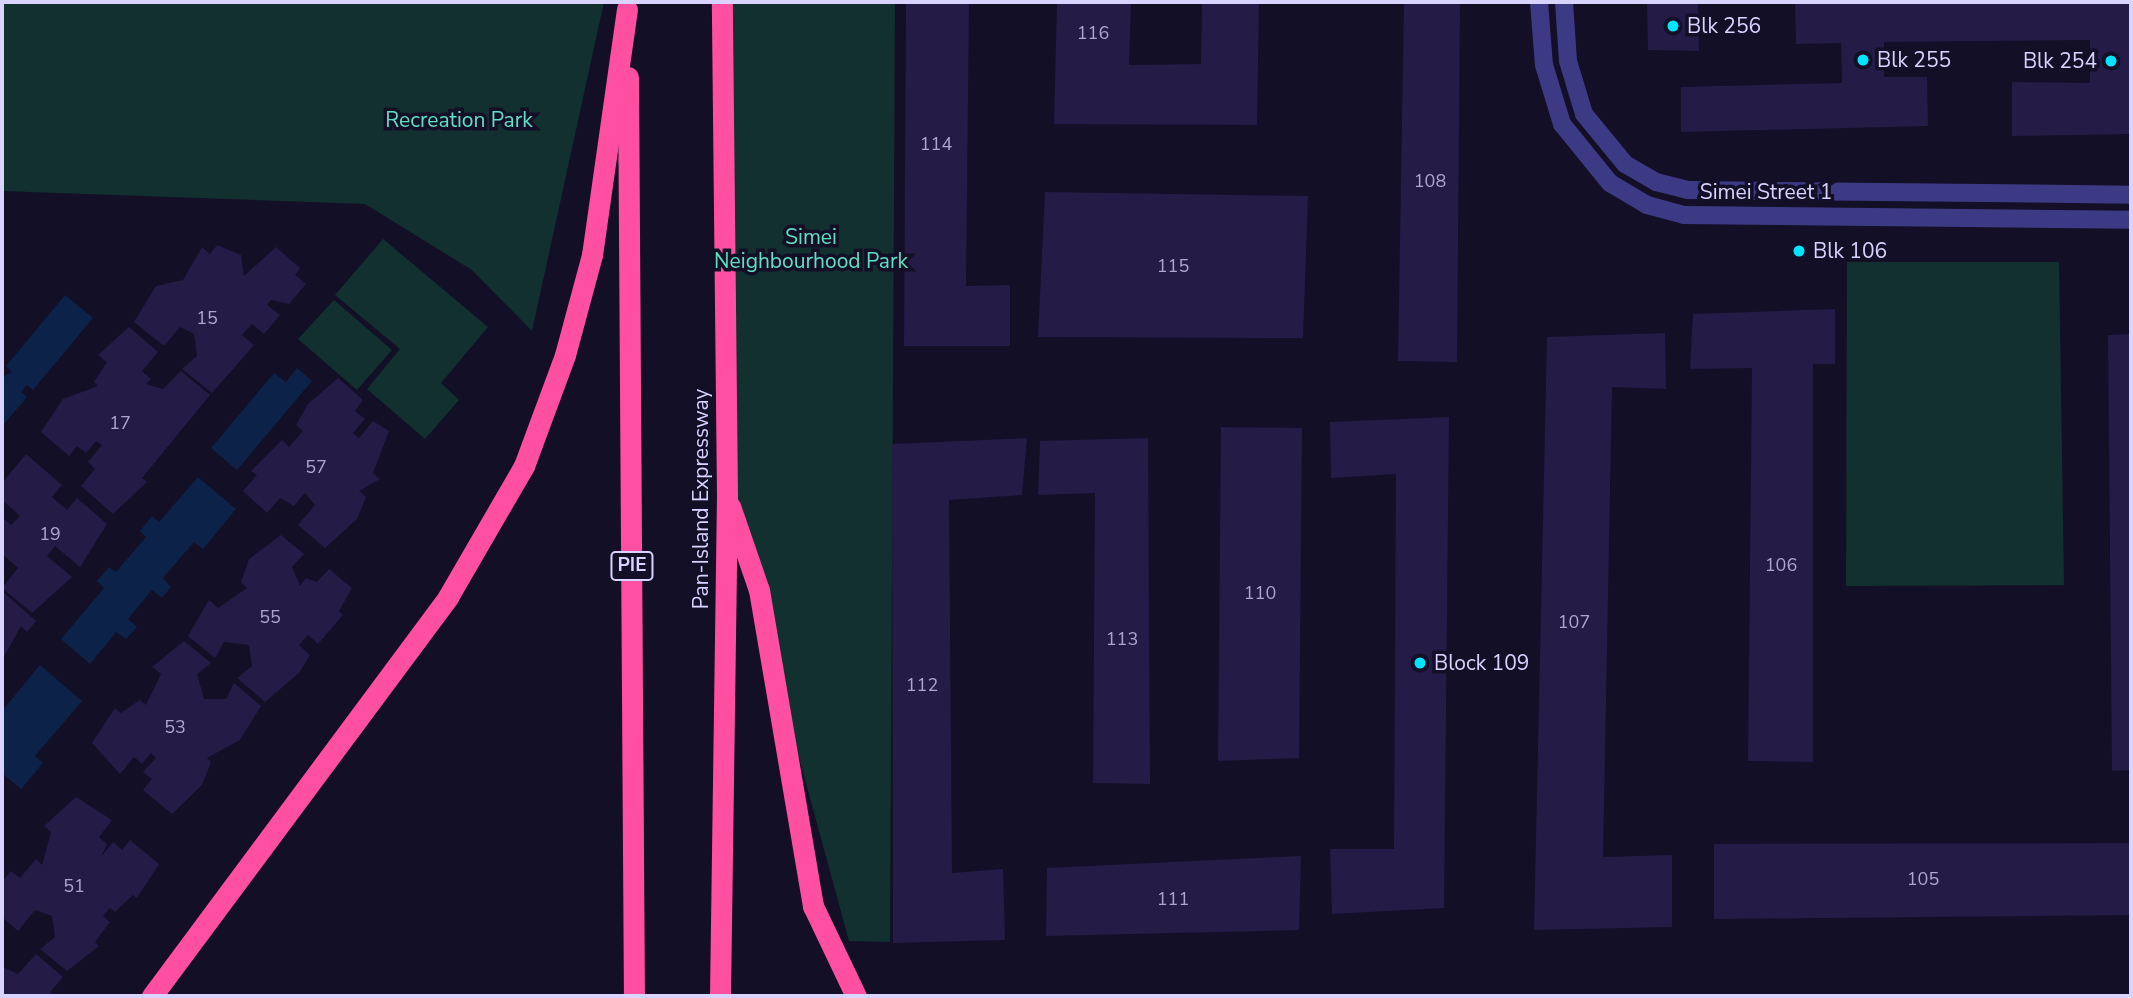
<!DOCTYPE html>
<style>
body{margin:0}
#map{position:relative;width:2133px;height:998px;overflow:hidden;background:#130f26;font-family:"Nunito Sans",sans-serif}
div>[style]{position:absolute}
.green>*{inset:0;background:#12302f}
.water>*{inset:0;background:#0c2248}
.building>*{inset:0;background:#241b47}
.street>*{height:18px;margin:-9px;padding:0 9px;transform-origin:9px;border-radius:9px;background:#3d3a85}
.highway>*{height:21px;margin:-10.5px;padding:0 10.5px;transform-origin:10.5px;border-radius:10.5px;background:#ff4fa3}
.dots>*{width:19px;height:19px;translate:-50% -50%;box-sizing:border-box;border:4px solid #130f26;border-radius:50%}
span{translate:-50% -50%;white-space:nowrap;text-align:center;line-height:1.15;-webkit-text-stroke:7px #130f26;paint-order:stroke}
.number-label{font-size:18px;color:#aca6d1}
.number-label span{-webkit-text-stroke-width:0}
.shield-label span{padding:2px 5px;background:#130f26;border:2px solid;border-radius:5px;-webkit-text-stroke-width:0}
.shield-label{font-size:19px;color:#d9d4ff;font-weight:700}
.poi-label{font-size:21px;color:#d9d4ff}
.left{translate:0 -50%;text-align:left}
.right{translate:-100% -50%;text-align:right}
.park-label{font-size:21px;color:#5fe0c0}
.street-label{font-size:21px;color:#d9d4ff}
.frame{position:absolute;inset:0;border:4px solid #d9d4ff;pointer-events:none}
</style>
<div id="map">
<div class="green">
<i style="clip-path:polygon(2px 2px,604px 2px,532px 331px,472px 270px,365px 204px,2px 191px)"></i>
<i style="clip-path:polygon(726px 2px,895px 2px,890px 942px,849px 941px,728px 497px)"></i>
<i style="clip-path:polygon(383px 239px,488px 327px,441px 383px,459px 400px,425px 439px,367px 389px,400px 349px,335px 295px)"></i>
<i style="clip-path:polygon(1847px 262px,2059px 262px,2064px 585px,1846px 586px)"></i>
<i style="clip-path:polygon(334px 300px,392px 350px,357px 390px,298px 339px)"></i>
</div>
<div class="water">
<i style="clip-path:polygon(65px 295px,93px 318px,33px 390px,27px 385px,21px 392px,27px 397px,4px 424px,2px 378px,12px 372px,6px 366px)"></i>
<i style="clip-path:polygon(297px 368px,312px 381px,237px 470px,211px 448px,274px 373px,286px 382px)"></i>
<i style="clip-path:polygon(198px 477px,236px 509px,203px 549px,194px 542px,163px 578px,171px 587px,162px 598px,152px 590px,128px 619px,137px 627px,126px 639px,116px 632px,90px 664px,61px 639px,104px 588px,97px 581px,109px 567px,116px 572px,146px 537px,140px 531px,152px 516px,159px 522px)"></i>
<i style="clip-path:polygon(40px 665px,82px 701px,35px 756px,43px 763px,21px 789px,2px 773px,2px 711px)"></i>
</div>
<div class="building">
<i style="clip-path:polygon(906px 2px,969px 2px,966px 286px,1010px 285px,1010px 346px,904px 346px)"></i>
<i style="clip-path:polygon(1057px 2px,1131px 2px,1129px 65px,1201px 64px,1202px 2px,1259px 2px,1257px 125px,1054px 124px)"></i>
<i style="clip-path:polygon(1404px 2px,1460px 2px,1457px 362px,1398px 361px)"></i>
<i style="clip-path:polygon(1647px 2px,1698px 2px,1699px 51px,1648px 50px)"></i>
<i style="clip-path:polygon(1795px 2px,2131px 2px,2131px 134px,2012px 136px,2012px 82px,2090px 83px,2090px 40px,1884px 42px,1884px 77px,1927px 77px,1928px 126px,1681px 132px,1681px 87px,1842px 83px,1841px 43px,1796px 44px)"></i>
<i style="clip-path:polygon(1045px 192px,1308px 196px,1303px 338px,1038px 337px)"></i>
<i style="clip-path:polygon(217px 245px,241px 255px,244px 276px,276px 247px,300px 268px,295px 275px,306px 284px,289px 304px,271px 300px,267px 305px,280px 315px,264px 334px,252px 324px,242px 335px,254px 345px,212px 393px,182px 369px,197px 356px,194px 334px,180px 327px,164px 346px,134px 322px,156px 286px,183px 280px,202px 247px,210px 254px)"></i>
<i style="clip-path:polygon(1835px 309px,1835px 364px,1813px 364px,1813px 762px,1748px 761px,1752px 368px,1690px 369px,1693px 314px)"></i>
<i style="clip-path:polygon(129px 327px,158px 352px,142px 371px,151px 379px,146px 384px,163px 389px,181px 371px,210px 395px,142px 478px,147px 482px,113px 514px,81px 486px,95px 469px,88px 462px,102px 445px,96px 441px,86px 453px,77px 446px,69px 456px,41px 432px,63px 399px,98px 386px,94px 382px,107px 362px,98px 355px)"></i>
<i style="clip-path:polygon(1665px 333px,1666px 389px,1612px 387px,1603px 857px,1672px 855px,1672px 927px,1534px 930px,1547px 337px)"></i>
<i style="clip-path:polygon(2131px 334px,2131px 770px,2112px 771px,2108px 335px)"></i>
<i style="clip-path:polygon(338px 378px,363px 400px,355px 411px,365px 419px,353px 433px,359px 438px,373px 421px,389px 431px,373px 473px,380px 479px,359px 491px,366px 497px,357px 519px,325px 548px,298px 525px,315px 505px,305px 493px,294px 506px,280px 498px,267px 513px,243px 491px,257px 475px,251px 471px,282px 440px,289px 447px,303px 431px,296px 425px,308px 404px)"></i>
<i style="clip-path:polygon(1449px 417px,1444px 908px,1332px 914px,1330px 849px,1394px 849px,1396px 474px,1331px 478px,1330px 422px)"></i>
<i style="clip-path:polygon(1221px 427px,1302px 428px,1299px 758px,1218px 761px)"></i>
<i style="clip-path:polygon(1027px 438px,1022px 495px,949px 500px,952px 873px,1003px 869px,1005px 940px,893px 943px,892px 444px)"></i>
<i style="clip-path:polygon(1148px 438px,1150px 784px,1093px 783px,1095px 493px,1038px 495px,1040px 441px)"></i>
<i style="clip-path:polygon(26px 454px,62px 485px,52px 497px,67px 510px,77px 498px,107px 524px,80px 567px,55px 546px,47px 556px,72px 577px,32px 613px,2px 588px,18px 568px,2px 554px,2px 517px,11px 525px,20px 516px,2px 500px,2px 483px)"></i>
<i style="clip-path:polygon(281px 535px,304px 554px,292px 567px,300px 586px,306px 578px,317px 582px,329px 569px,352px 588px,339px 611px,343px 615px,318px 644px,308px 635px,299px 645px,310px 655px,299px 673px,265px 702px,237px 678px,252px 666px,249px 645px,224px 642px,215px 658px,188px 636px,209px 600px,218px 608px,247px 588px,241px 582px,249px 559px)"></i>
<i style="clip-path:polygon(2px 591px,36px 621px,27px 632px,21px 626px,2px 660px)"></i>
<i style="clip-path:polygon(184px 641px,211px 663px,197px 674px,204px 699px,226px 699px,234px 683px,261px 706px,240px 740px,207px 758px,211px 762px,202px 785px,172px 814px,143px 790px,152px 779px,143px 772px,156px 758px,151px 753px,142px 764px,134px 757px,120px 774px,92px 743px,115px 708px,121px 713px,140px 700px,146px 705px,161px 674px,152px 667px)"></i>
<i style="clip-path:polygon(76px 797px,112px 820px,99px 837px,107px 844px,101px 857px,113px 842px,122px 850px,130px 840px,159px 864px,137px 898px,133px 895px,115px 912px,110px 908px,103px 916px,110px 922px,95px 942px,99px 946px,67px 971px,40px 949px,55px 937px,52px 916px,35px 910px,18px 931px,2px 917px,2px 882px,11px 871px,20px 878px,36px 859px,42px 865px,51px 832px,44px 826px)"></i>
<i style="clip-path:polygon(2131px 843px,2131px 915px,1714px 919px,1714px 844px)"></i>
<i style="clip-path:polygon(1301px 856px,1299px 930px,1046px 936px,1047px 868px)"></i>
<i style="clip-path:polygon(36px 954px,63px 977px,50px 992px,55px 996px,2px 996px,2px 959px,3px 967px,18px 974px)"></i>
</div>
<div class="street">
<i style="left:1539px;top:2px;width:63px;rotate:85.5deg"></i>
<i style="left:1544px;top:65px;width:62px;rotate:73deg"></i>
<i style="left:1562px;top:124px;width:76px;rotate:50.9deg"></i>
<i style="left:1610px;top:183px;width:43px;rotate:30.7deg"></i>
<i style="left:1647px;top:205px;width:38px;rotate:15deg"></i>
<i style="left:1684px;top:215px;width:447px;rotate:0.6deg"></i>
<i style="left:1564px;top:2px;width:59px;rotate:86.1deg"></i>
<i style="left:1568px;top:61px;width:55px;rotate:73.2deg"></i>
<i style="left:1584px;top:114px;width:65px;rotate:50.6deg"></i>
<i style="left:1625px;top:164px;width:36px;rotate:30deg"></i>
<i style="left:1656px;top:182px;width:33px;rotate:14deg"></i>
<i style="left:1688px;top:190px;width:443px;rotate:0.6deg"></i>
</div>
<div class="highway">
<i style="left:628px;top:77px;width:919px;rotate:89.63deg"></i>
<i style="left:730px;top:506px;width:89px;rotate:71deg"></i>
<i style="left:759px;top:590px;width:321px;rotate:80.3deg"></i>
<i style="left:813px;top:906px;width:100px;rotate:64.5deg"></i>
<i style="left:152px;top:996px;width:497px;rotate:-53.4deg"></i>
<i style="left:448px;top:597px;width:151px;rotate:-59.9deg"></i>
<i style="left:524px;top:466px;width:118px;rotate:-69.7deg"></i>
<i style="left:565px;top:355px;width:104px;rotate:-74.9deg"></i>
<i style="left:592px;top:255px;width:248px;rotate:-81.9deg"></i>
<i style="left:720px;top:996px;width:499px;rotate:-89.2deg"></i>
<i style="left:727px;top:497px;width:495px;rotate:-90.6deg"></i>
</div>
<div class="dots">
<i style="left:1673px;top:26px;background:#00e5ff"></i>
<i style="left:1863px;top:60px;background:#00e5ff"></i>
<i style="left:2111px;top:61px;background:#00e5ff"></i>
<i style="left:1799px;top:251px;background:#00e5ff"></i>
<i style="left:1420px;top:663px;background:#00e5ff"></i>
</div>
<div class="number-label">
<span style="left:1093px;top:33px">116</span>
<span style="left:936px;top:144px">114</span>
<span style="left:1430px;top:181px">108</span>
<span style="left:1173px;top:266px">115</span>
<span style="left:207px;top:318px">15</span>
<span style="left:120px;top:423px">17</span>
<span style="left:316px;top:467px">57</span>
<span style="left:50px;top:534px">19</span>
<span style="left:1781px;top:565px">106</span>
<span style="left:1260px;top:593px">110</span>
<span style="left:270px;top:617px">55</span>
<span style="left:1574px;top:622px">107</span>
<span style="left:1122px;top:639px">113</span>
<span style="left:922px;top:685px">112</span>
<span style="left:175px;top:727px">53</span>
<span style="left:1923px;top:879px">105</span>
<span style="left:74px;top:886px">51</span>
<span style="left:1173px;top:899px">111</span>
</div>
<div class="shield-label">
<span style="left:632px;top:566px">PIE</span>
</div>
<div class="poi-label">
<span class="left" style="left:1687px;top:26px">Blk 256</span>
<span class="left" style="left:1877px;top:60px">Blk 255</span>
<span class="right" style="left:2097px;top:61px">Blk 254</span>
<span class="left" style="left:1813px;top:251px">Blk 106</span>
<span class="left" style="left:1434px;top:663px">Block 109</span>
</div>
<div class="park-label">
<span style="left:459px;top:120px">Recreation Park</span>
<span style="left:811px;top:249px">Simei<br>Neighbourhood Park</span>
</div>
<div class="street-label">
<span style="left:1766px;top:192px">Simei Street 1</span>
<span style="left:701px;top:499px;rotate:-90deg">Pan-Island Expressway</span>
</div>
<div class="frame"></div>
</div>
